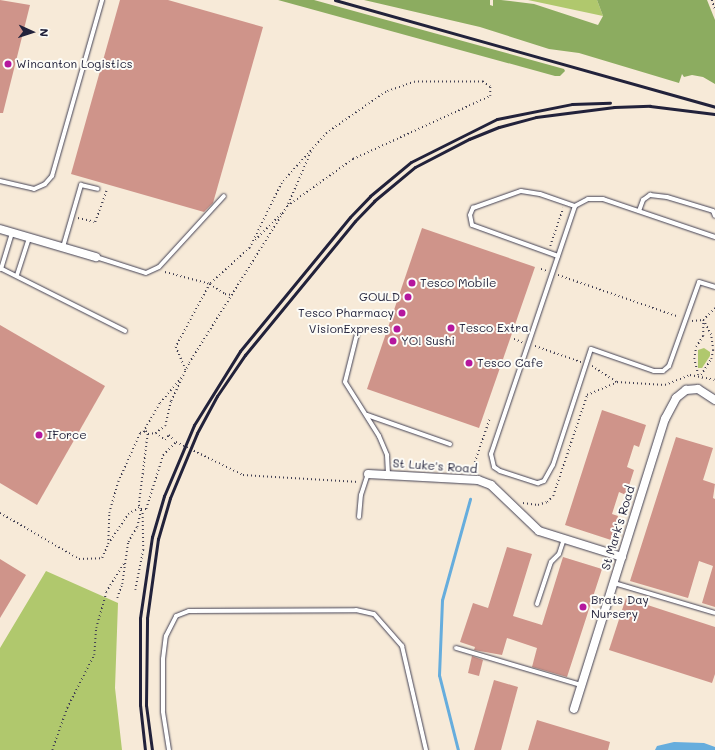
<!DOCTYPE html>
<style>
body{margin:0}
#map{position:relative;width:715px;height:750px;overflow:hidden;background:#f7ead8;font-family:Mali,sans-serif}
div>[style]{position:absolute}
.green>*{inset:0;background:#b0c86d}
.forest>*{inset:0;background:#8cac60}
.water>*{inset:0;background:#66addd}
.stream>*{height:3px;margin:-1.5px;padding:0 1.5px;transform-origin:1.5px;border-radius:1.5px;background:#66addd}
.building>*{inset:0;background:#cf948a}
.path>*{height:1.5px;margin-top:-0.75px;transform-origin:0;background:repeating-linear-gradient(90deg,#424053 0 1px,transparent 0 4px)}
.roads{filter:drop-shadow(0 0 1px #424053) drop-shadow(0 0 1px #424053)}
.lane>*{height:4px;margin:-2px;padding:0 2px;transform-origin:2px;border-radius:2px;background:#fff}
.street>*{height:8px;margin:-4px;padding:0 4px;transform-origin:4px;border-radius:4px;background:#fff}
.rail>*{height:3px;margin:-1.5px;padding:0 1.5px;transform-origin:1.5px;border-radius:1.5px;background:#22223b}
.dots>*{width:11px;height:11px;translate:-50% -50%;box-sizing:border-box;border:2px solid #fdfcf7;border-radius:50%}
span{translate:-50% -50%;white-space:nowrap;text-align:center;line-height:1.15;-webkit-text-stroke:4px #fdfcf7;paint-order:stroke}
.poi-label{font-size:12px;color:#22223b}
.left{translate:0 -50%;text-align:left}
.right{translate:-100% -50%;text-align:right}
.street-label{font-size:12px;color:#22223b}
.north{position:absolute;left:12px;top:12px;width:40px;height:40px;-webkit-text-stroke:3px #fdfcf7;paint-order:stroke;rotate:93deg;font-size:11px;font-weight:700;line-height:16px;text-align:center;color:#22223b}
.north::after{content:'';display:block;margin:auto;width:14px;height:18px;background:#22223b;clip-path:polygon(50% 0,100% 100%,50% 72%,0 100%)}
</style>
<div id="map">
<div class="green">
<i style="clip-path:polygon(528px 0,597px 0,603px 16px)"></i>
<i style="clip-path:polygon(704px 348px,710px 352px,710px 356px,702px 368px,698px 368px,698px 350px)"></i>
<i style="clip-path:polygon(46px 571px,118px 603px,115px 688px,122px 750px,0 750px,0 648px)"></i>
</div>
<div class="forest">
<i style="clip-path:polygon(278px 0,314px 0,564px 69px,565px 71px,560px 76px,555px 76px)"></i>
<i style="clip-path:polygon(364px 0,490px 0,490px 5px,493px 6px,493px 0,501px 0,534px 4px,598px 25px,603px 16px,597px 0,707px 0,715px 20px,715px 84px,703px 77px,692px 75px,684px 77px,682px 74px,679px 83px,579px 53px,549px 49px,480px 27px)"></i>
</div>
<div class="water">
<i style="clip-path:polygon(674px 742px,704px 743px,715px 747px,715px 750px,655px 750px,657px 746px)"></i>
</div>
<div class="stream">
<i style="left:458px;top:750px;width:77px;rotate:-104.2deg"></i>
<i style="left:439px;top:675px;width:75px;rotate:-87.7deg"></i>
<i style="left:442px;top:600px;width:105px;rotate:-74.5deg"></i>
</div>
<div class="building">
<i style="clip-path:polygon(0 0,30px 5px,3px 113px,0 113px)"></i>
<i style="clip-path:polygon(120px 0,168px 0,263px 27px,213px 203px,204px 212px,71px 174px)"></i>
<i style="clip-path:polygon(422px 228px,535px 267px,479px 428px,367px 389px)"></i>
<i style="clip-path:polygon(0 325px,105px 386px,37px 505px,0 483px)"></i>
<i style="clip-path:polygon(602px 410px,646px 425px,639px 447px,634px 445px,627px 467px,634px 470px,626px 495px,619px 492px,612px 514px,618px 516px,611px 540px,565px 525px)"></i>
<i style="clip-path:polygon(676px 437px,713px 448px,703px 480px,715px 484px,713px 498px,715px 499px,715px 607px,702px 603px,713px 566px,699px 561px,688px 598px,630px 581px)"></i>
<i style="clip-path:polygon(507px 547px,532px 554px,513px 616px,542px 625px,563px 557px,602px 569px,567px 677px,532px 667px,537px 648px,507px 638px,502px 655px,474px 650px,475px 647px,460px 642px,473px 603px,488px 608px)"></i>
<i style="clip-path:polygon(0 559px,26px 575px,0 618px)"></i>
<i style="clip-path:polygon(626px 598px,715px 627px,715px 674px,712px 683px,609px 650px)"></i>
<i style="clip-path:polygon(472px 656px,483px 660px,479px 676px,468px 673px)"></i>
<i style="clip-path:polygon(494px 680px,518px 687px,501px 750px,474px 750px)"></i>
<i style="clip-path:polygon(537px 720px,610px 742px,608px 750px,528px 750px)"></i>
</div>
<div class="path">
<i style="left:712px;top:0;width:9px;rotate:72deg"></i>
<i style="left:288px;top:204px;width:58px;rotate:-66.5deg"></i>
<i style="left:78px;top:218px;width:17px;rotate:13deg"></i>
<i style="left:95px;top:222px;width:33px;rotate:-70deg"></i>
<i style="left:255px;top:240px;width:38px;rotate:-45deg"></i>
<i style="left:550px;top:246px;width:40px;rotate:-71.1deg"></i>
<i style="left:541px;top:269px;width:6px;rotate:18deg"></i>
<i style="left:165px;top:272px;width:47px;rotate:14.9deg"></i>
<i style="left:210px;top:284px;width:18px;rotate:34deg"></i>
<i style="left:225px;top:294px;width:7px;rotate:8deg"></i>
<i style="left:558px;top:275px;width:128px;rotate:19.1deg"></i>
<i style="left:692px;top:321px;width:11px;rotate:-5deg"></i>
<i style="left:703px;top:320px;width:17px;rotate:-45deg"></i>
<i style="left:514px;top:339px;width:9px;rotate:21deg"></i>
<i style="left:535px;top:346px;width:49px;rotate:19.2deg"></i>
<i style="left:592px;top:366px;width:30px;rotate:33deg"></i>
<i style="left:698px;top:375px;width:16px;rotate:-104deg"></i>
<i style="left:694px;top:359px;width:12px;rotate:-81deg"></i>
<i style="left:696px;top:347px;width:13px;rotate:-58deg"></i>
<i style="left:703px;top:336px;width:14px;rotate:-90deg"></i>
<i style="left:701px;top:375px;width:19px;rotate:-58deg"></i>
<i style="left:711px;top:359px;width:9px;rotate:-77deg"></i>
<i style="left:713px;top:350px;width:15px;rotate:-98deg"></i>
<i style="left:711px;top:335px;width:17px;rotate:-118deg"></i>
<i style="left:143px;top:432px;width:34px;rotate:-60deg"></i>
<i style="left:160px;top:403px;width:33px;rotate:-50deg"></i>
<i style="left:155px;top:433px;width:12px;rotate:-35deg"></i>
<i style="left:165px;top:426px;width:26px;rotate:-77deg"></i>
<i style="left:171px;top:401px;width:42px;rotate:-64.7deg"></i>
<i style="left:189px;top:363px;width:185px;rotate:-58deg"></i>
<i style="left:287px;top:206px;width:81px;rotate:-35.5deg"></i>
<i style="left:353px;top:159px;width:151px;rotate:-24.7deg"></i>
<i style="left:490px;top:96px;width:9px;rotate:-90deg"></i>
<i style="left:490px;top:87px;width:9px;rotate:-144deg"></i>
<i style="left:483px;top:82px;width:68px;rotate:180deg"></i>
<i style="left:415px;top:82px;width:31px;rotate:161deg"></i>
<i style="left:386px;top:92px;width:72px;rotate:145.2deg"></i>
<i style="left:327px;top:133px;width:67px;rotate:132deg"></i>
<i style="left:282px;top:183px;width:72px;rotate:116.2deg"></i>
<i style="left:250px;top:248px;width:54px;rotate:138deg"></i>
<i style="left:210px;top:284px;width:72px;rotate:118.4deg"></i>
<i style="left:176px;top:347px;width:25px;rotate:67deg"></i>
<i style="left:148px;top:434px;width:72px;rotate:97.2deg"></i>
<i style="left:139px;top:505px;width:4px;rotate:63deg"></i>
<i style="left:141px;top:509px;width:5px"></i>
<i style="left:146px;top:509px;width:57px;rotate:-72.5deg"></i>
<i style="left:163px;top:455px;width:18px;rotate:-45deg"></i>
<i style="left:176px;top:442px;width:75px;rotate:26.2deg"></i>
<i style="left:243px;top:475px;width:116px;rotate:3.5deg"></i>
<i style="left:472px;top:470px;width:53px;rotate:-71.2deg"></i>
<i style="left:523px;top:503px;width:15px;rotate:8deg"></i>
<i style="left:538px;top:505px;width:9px;rotate:-18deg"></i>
<i style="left:547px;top:502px;width:8px;rotate:-45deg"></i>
<i style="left:553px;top:496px;width:107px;rotate:-71.4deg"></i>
<i style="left:587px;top:395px;width:33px;rotate:-23deg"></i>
<i style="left:617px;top:382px;width:48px;rotate:3.6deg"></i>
<i style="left:665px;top:385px;width:27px;rotate:-22deg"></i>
<i style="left:690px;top:375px;width:25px;rotate:11deg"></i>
<i style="left:0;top:513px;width:91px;rotate:30.2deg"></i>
<i style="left:79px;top:559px;width:23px;rotate:-2deg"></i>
<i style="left:102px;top:558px;width:15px;rotate:-67deg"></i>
<i style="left:108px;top:544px;width:31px;rotate:-88deg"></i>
<i style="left:109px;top:513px;width:32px;rotate:-74deg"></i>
<i style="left:118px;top:482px;width:54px;rotate:-65.8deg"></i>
<i style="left:140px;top:433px;width:6px;rotate:-18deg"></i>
<i style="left:146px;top:431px;width:4px;rotate:56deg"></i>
<i style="left:148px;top:434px;width:8px;rotate:-7deg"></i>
<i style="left:156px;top:433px;width:11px;rotate:38deg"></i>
<i style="left:165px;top:440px;width:6px;rotate:-51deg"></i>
<i style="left:169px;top:435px;width:8px;rotate:45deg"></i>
<i style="left:108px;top:544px;width:36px;rotate:-56deg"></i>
<i style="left:128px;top:514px;width:14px;rotate:-30deg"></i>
<i style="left:135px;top:590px;width:41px;rotate:-78.7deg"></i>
<i style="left:143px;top:550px;width:39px;rotate:-91deg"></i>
<i style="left:117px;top:598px;width:15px;rotate:-70deg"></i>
<i style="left:122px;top:584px;width:42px;rotate:-81.9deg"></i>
<i style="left:128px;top:542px;width:17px;rotate:-59deg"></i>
<i style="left:137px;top:527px;width:18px;rotate:-77deg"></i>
<i style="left:52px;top:750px;width:45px;rotate:-70.3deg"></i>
<i style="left:67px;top:708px;width:59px;rotate:-63deg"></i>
<i style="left:94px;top:655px;width:27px;rotate:-86deg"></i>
<i style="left:96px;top:628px;width:37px;rotate:-74deg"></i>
<i style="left:106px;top:592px;width:34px;rotate:-58deg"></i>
</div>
<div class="roads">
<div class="lane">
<i style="left:0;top:181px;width:35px;rotate:13deg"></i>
<i style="left:34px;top:189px;width:12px;rotate:-24deg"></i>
<i style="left:45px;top:184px;width:11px;rotate:-49deg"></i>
<i style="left:52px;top:176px;width:183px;rotate:-74.1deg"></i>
<i style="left:639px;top:211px;width:12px;rotate:-70deg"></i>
<i style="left:643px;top:200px;width:9px;rotate:-36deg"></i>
<i style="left:650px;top:195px;width:17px;rotate:7deg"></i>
<i style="left:667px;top:197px;width:48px;rotate:16.9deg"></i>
<i style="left:713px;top:211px;width:5px;rotate:68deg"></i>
<i style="left:715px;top:237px;width:118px;rotate:-161.3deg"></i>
<i style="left:603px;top:199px;width:15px;rotate:180deg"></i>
<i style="left:588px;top:199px;width:15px;rotate:152deg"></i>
<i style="left:575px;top:206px;width:262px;rotate:108.7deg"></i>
<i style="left:491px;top:454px;width:13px;rotate:77deg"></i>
<i style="left:494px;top:467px;width:7px;rotate:34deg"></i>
<i style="left:500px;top:471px;width:40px;rotate:18deg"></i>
<i style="left:538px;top:483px;width:6px;rotate:-18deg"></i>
<i style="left:544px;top:481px;width:18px;rotate:-61deg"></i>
<i style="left:553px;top:465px;width:122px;rotate:-71.9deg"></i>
<i style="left:591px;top:349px;width:67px;rotate:19.2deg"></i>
<i style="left:654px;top:371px;width:9px"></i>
<i style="left:663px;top:371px;width:8px;rotate:-40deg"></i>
<i style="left:669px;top:366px;width:89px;rotate:-70.3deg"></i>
<i style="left:699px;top:282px;width:17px;rotate:17deg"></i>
<i style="left:63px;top:247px;width:65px;rotate:-73.8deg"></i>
<i style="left:81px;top:185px;width:17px;rotate:13deg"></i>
<i style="left:558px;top:256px;width:91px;rotate:-160.2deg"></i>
<i style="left:472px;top:225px;width:10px;rotate:-101deg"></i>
<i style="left:470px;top:215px;width:8px;rotate:-67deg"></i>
<i style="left:473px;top:208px;width:51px;rotate:-19.5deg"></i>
<i style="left:521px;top:191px;width:19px;rotate:9deg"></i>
<i style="left:540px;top:194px;width:37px;rotate:19deg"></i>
<i style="left:96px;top:257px;width:52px;rotate:17.7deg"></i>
<i style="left:146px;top:273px;width:14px;rotate:-25deg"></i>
<i style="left:159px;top:267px;width:96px;rotate:-47.5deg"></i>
<i style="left:0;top:268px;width:140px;rotate:26.7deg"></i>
<i style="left:1px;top:269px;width:38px;rotate:-73deg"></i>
<i style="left:17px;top:275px;width:39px;rotate:-72deg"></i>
<i style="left:357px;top:334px;width:49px;rotate:104deg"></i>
<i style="left:345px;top:382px;width:64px;rotate:57.8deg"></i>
<i style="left:379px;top:436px;width:21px;rotate:67deg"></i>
<i style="left:387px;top:455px;width:20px;rotate:87deg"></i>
<i style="left:367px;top:415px;width:88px;rotate:19.3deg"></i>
<i style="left:359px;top:517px;width:22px;rotate:-85deg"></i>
<i style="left:361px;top:495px;width:22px;rotate:-72deg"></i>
<i style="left:614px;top:583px;width:105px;rotate:16.5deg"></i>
<i style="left:537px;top:604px;width:44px;rotate:-71.6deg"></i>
<i style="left:551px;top:562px;width:11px;rotate:-45deg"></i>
<i style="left:559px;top:554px;width:16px;rotate:-72deg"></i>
<i style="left:456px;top:648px;width:130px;rotate:16.5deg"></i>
<i style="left:169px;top:750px;width:39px;rotate:-99deg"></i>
<i style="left:163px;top:711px;width:52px;rotate:-90deg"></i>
<i style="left:163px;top:659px;width:23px;rotate:-83deg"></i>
<i style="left:166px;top:636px;width:22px;rotate:-63deg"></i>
<i style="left:176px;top:616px;width:14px;rotate:-21deg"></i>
<i style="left:189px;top:611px;width:167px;rotate:-0.3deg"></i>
<i style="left:356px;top:610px;width:18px;rotate:13deg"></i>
<i style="left:374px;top:614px;width:43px;rotate:48.8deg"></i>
<i style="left:402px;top:646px;width:107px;rotate:77deg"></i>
</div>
<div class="street">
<i style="left:0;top:229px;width:100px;rotate:16.3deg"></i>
<i style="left:368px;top:474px;width:110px;rotate:3.1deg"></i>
<i style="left:478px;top:480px;width:14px;rotate:21deg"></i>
<i style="left:491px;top:485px;width:66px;rotate:43.8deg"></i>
<i style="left:539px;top:531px;width:87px;rotate:17.4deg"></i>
<i style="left:574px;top:709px;width:304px;rotate:-72.6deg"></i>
<i style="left:665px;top:419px;width:24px;rotate:-62deg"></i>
<i style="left:676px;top:398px;width:13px;rotate:-39deg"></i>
<i style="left:686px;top:390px;width:12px;rotate:-5deg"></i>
<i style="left:698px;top:389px;width:20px;rotate:33deg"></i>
</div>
</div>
<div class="rail">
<i style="left:335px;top:0;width:395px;rotate:15.7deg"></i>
<i style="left:145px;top:750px;width:45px;rotate:-96.3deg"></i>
<i style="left:140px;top:705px;width:87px;rotate:-90deg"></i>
<i style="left:140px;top:618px;width:82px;rotate:-81.6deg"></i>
<i style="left:152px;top:537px;width:43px;rotate:-73.7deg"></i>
<i style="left:164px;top:496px;width:77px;rotate:-67.1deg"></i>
<i style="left:194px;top:425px;width:87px;rotate:-58.1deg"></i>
<i style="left:240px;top:351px;width:173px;rotate:-50.6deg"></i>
<i style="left:350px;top:217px;width:29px;rotate:-46deg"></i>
<i style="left:370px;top:196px;width:53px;rotate:-39.7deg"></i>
<i style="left:411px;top:162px;width:96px;rotate:-26.6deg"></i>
<i style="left:497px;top:119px;width:76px;rotate:-11.3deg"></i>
<i style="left:572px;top:104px;width:38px;rotate:-2deg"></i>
<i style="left:152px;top:750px;width:45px;rotate:-97.6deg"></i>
<i style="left:146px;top:705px;width:87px;rotate:-89.3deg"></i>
<i style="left:147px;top:618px;width:80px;rotate:-82.1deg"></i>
<i style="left:158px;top:539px;width:43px;rotate:-73.7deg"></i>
<i style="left:170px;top:498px;width:70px;rotate:-67.4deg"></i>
<i style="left:197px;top:433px;width:42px;rotate:-61.6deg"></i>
<i style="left:217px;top:396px;width:50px;rotate:-55.7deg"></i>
<i style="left:245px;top:355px;width:173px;rotate:-50.6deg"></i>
<i style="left:355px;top:221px;width:28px;rotate:-46deg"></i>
<i style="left:374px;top:201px;width:53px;rotate:-39.7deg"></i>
<i style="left:415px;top:167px;width:61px;rotate:-27.4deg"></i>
<i style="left:469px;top:139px;width:32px;rotate:-22deg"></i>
<i style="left:499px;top:127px;width:38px;rotate:-15deg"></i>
<i style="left:536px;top:117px;width:79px;rotate:-7.3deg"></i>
<i style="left:614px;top:107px;width:36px;rotate:-2deg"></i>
<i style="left:650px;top:106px;width:65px;rotate:7deg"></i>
</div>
<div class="dots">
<i style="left:8px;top:64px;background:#b5179e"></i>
<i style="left:412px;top:283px;background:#b5179e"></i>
<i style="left:408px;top:297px;background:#b5179e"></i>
<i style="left:402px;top:313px;background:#b5179e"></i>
<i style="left:451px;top:328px;background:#b5179e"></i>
<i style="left:397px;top:329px;background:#b5179e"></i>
<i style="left:393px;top:341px;background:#b5179e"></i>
<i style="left:469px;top:363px;background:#b5179e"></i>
<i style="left:39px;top:435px;background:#b5179e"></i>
<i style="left:583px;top:607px;background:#b5179e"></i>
</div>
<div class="poi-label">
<span class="left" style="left:16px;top:64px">Wincanton Logistics</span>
<span class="left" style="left:420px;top:283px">Tesco Mobile</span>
<span class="right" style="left:400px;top:297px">GOULD</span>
<span class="right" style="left:394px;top:313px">Tesco Pharmacy</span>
<span class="left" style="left:459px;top:328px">Tesco Extra</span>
<span class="right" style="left:389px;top:329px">VisionExpress</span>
<span class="left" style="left:401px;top:341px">YO! Sushi</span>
<span class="left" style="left:477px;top:363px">Tesco Cafe</span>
<span class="left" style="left:47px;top:435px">IForce</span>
<span class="left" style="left:591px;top:607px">Brats Day<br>Nursery</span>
</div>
<div class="street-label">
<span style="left:435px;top:466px;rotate:4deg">St Luke's Road</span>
<span style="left:618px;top:528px;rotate:-73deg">St Mark's Road</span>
</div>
<div class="north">N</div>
</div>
